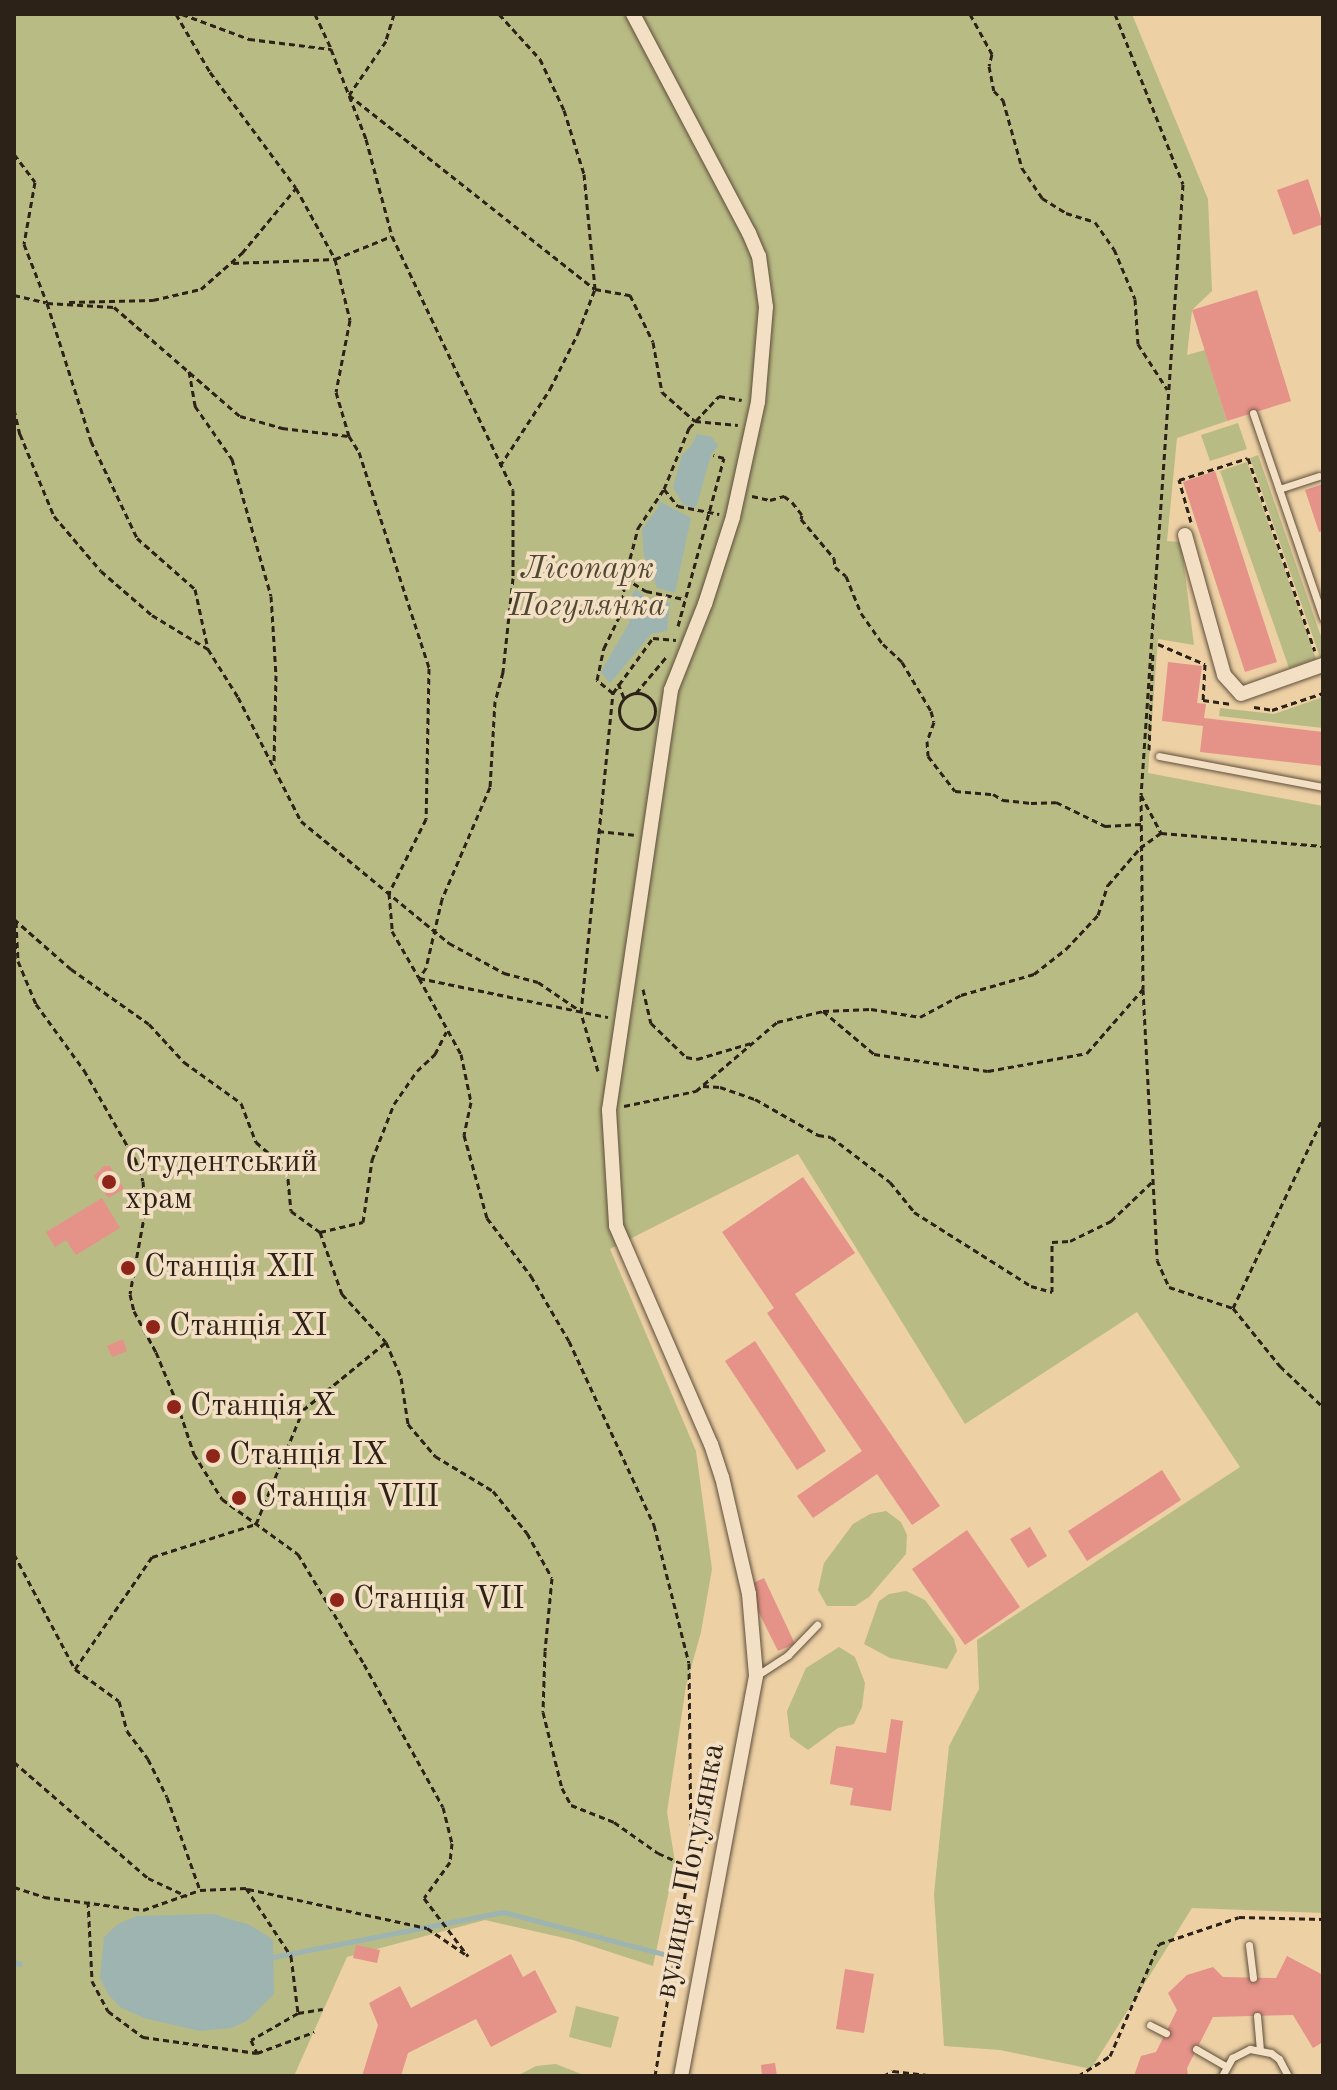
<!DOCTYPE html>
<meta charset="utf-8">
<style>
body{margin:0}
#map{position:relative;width:1337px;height:2090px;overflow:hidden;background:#edd0a4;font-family:"Old Standard TT",serif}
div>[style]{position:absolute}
.green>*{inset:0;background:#b9bb85}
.water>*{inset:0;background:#9db4b1}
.stream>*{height:5px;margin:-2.5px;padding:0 2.5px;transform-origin:2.5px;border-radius:2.5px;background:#9db4b1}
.building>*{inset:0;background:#e59289}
.path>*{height:3px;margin-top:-1.5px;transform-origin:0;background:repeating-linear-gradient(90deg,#2d2218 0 6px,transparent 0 10px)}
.path>.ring{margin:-1.5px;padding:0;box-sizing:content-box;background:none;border:3px solid #2d2218;border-radius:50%}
.roads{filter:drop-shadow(0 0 2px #5d4e3b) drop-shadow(0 0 2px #5d4e3b)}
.lane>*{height:7px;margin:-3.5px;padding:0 3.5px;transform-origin:3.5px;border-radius:3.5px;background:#f3e0c4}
.street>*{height:14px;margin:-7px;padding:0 7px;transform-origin:7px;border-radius:7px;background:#f3e0c4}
.dots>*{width:22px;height:22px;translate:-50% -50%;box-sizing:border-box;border:4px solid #f3e0c4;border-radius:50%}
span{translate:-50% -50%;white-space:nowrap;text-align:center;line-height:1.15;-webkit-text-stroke:7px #f3e0c4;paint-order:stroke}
.park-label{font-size:32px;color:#504833;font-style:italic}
.poi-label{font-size:32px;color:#2d2218}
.left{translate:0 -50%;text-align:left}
.street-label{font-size:32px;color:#2d2218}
.frame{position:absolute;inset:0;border:16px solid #2d2218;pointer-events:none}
</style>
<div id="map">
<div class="green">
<i style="clip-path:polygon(14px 14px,1132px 14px,1208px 199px,1212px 291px,1192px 310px,1187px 355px,1205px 350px,1227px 421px,1177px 438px,1167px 541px,1181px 542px,1194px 645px,1158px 639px,1148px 773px,1323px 806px,1323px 1913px,1192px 1908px,1091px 2069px,1000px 2050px,944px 2046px,934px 1894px,949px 1746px,979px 1689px,977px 1640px,1240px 1467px,1137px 1312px,965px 1424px,798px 1154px,610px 1249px,696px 1451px,712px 1569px,701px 1632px,686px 1686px,667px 1812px,675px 1862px,653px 1966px,573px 1940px,485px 1920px,347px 1957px,294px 2076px,14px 2076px)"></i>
<i style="clip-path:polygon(1238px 423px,1247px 449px,1210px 461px,1201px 435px)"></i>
<i style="clip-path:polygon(1258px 455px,1323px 642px,1321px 660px,1250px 458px)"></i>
<i style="clip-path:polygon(1247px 462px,1316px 659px,1289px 668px,1220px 471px)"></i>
<i style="clip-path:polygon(1323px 697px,1323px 728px,1219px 716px,1220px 708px,1274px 714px)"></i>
<i style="clip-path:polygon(886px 1511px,901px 1522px,907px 1535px,906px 1554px,869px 1597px,855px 1606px,827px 1606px,818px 1590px,824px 1563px,853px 1524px,870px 1514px)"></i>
<i style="clip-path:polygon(906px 1591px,925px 1600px,954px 1639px,957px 1651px,947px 1669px,890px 1658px,864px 1644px,879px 1601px,889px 1594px)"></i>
<i style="clip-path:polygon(839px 1647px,855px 1657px,865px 1683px,862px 1707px,854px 1724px,838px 1728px,808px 1750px,790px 1737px,787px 1711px,806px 1668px)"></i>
<i style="clip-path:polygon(576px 2006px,619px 2017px,611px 2048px,569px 2037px)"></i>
<i style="clip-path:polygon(556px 2064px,586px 2076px,517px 2076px,536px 2066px)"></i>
</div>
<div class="water">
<i style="clip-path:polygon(697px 434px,712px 437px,718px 446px,711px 455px,696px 508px,683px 505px,673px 487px,682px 455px,691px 446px)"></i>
<i style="clip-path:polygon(659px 501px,691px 518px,675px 593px,657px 588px,649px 562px,644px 557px,642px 529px,658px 508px)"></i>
<i style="clip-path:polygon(636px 589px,646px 598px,670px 603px,667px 631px,651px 634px,610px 683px,601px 672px,630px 621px,626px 604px)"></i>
<i style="clip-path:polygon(213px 1914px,250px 1925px,273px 1940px,274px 1994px,247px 2021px,231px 2028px,200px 2031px,144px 2018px,120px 2007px,108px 1994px,100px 1978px,104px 1937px,118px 1924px,137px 1916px)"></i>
</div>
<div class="stream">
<i style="left:268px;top:1958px;width:239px;rotate:-11.1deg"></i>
<i style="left:503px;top:1912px;width:185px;rotate:14.7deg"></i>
<i style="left:14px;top:1962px;width:6px;rotate:18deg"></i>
</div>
<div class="building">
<i style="clip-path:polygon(1308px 179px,1323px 224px,1293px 235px,1277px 190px)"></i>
<i style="clip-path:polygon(1257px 290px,1291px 401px,1227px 421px,1192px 310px)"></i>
<i style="clip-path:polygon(1215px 471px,1277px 662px,1245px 672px,1183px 482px)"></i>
<i style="clip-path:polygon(1323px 484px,1323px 531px,1319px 532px,1305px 490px)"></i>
<i style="clip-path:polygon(1168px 662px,1202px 666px,1197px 703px,1206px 704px,1204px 718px,1323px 732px,1323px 766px,1200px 752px,1203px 726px,1162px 721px)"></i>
<i style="clip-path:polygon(104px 1166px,110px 1166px,124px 1189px,108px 1198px,94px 1176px)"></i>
<i style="clip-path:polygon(803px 1177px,855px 1253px,795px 1294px,940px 1506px,912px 1525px,877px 1474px,813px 1518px,797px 1496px,862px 1451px,767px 1313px,774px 1308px,722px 1232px)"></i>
<i style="clip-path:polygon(102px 1198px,120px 1228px,76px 1255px,66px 1240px,55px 1247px,46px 1232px)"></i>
<i style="clip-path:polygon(123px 1339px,127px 1351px,112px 1357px,107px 1346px)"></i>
<i style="clip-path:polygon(755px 1341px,826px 1451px,797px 1470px,725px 1361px)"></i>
<i style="clip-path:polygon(1162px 1470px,1181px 1500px,1087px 1561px,1068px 1531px)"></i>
<i style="clip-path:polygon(1030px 1527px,1047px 1556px,1028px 1568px,1010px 1539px)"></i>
<i style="clip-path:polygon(967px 1530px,1020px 1607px,965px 1645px,912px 1569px)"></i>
<i style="clip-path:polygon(764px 1578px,795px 1644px,778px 1651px,754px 1603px,753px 1583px)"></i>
<i style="clip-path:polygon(891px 1719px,903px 1721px,891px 1811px,850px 1805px,853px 1788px,830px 1784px,836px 1746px,886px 1753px)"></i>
<i style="clip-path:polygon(356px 1945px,380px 1950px,377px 1963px,353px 1958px)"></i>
<i style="clip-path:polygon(511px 1954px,523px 1977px,535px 1970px,557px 2012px,491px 2047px,476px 2019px,408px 2053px,401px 2076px,362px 2076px,378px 2025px,369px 2003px,400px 1986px,411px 2008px)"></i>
<i style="clip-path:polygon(1287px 1956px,1323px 1975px,1323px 2042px,1313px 2048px,1293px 2015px,1213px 2017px,1187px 2068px,1188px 2076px,1134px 2076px,1141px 2056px,1156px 2052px,1177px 2010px,1168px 1993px,1187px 1975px,1213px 1967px,1223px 1977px,1276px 1978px)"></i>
<i style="clip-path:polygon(845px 1969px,874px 1974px,864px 2033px,836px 2029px)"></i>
<i style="clip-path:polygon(775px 2063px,777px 2076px,762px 2076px,761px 2065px)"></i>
</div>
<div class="path">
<i style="left:176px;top:14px;width:67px;rotate:59.6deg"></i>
<i style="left:210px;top:72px;width:144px;rotate:53.4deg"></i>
<i style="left:296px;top:188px;width:81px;rotate:61.2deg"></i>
<i style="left:335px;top:259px;width:63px;rotate:76.2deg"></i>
<i style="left:350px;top:320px;width:73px;rotate:101deg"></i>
<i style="left:336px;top:392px;width:46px;rotate:73.5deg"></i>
<i style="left:349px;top:436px;width:19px;rotate:58deg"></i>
<i style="left:359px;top:452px;width:227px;rotate:72deg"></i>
<i style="left:429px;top:668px;width:151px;rotate:91.1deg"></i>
<i style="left:426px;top:819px;width:83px;rotate:116.6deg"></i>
<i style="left:389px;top:893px;width:38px;rotate:85deg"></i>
<i style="left:392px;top:931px;width:54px;rotate:60.1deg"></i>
<i style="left:419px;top:978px;width:193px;rotate:11.7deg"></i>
<i style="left:182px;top:14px;width:72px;rotate:20.5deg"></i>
<i style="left:249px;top:39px;width:83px;rotate:7deg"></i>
<i style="left:331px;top:49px;width:97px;rotate:68.7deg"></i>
<i style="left:366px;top:139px;width:100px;rotate:75deg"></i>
<i style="left:392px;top:236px;width:281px;rotate:64.5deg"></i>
<i style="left:513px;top:490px;width:88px;rotate:90deg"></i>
<i style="left:513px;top:578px;width:95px;rotate:96.1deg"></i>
<i style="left:503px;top:672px;width:30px;rotate:105deg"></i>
<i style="left:495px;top:701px;width:86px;rotate:93.3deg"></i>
<i style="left:490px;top:787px;width:122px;rotate:113.2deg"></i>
<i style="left:442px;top:899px;width:71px;rotate:103.1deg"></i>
<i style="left:426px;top:968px;width:12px;rotate:125deg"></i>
<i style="left:419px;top:978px;width:87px;rotate:61.1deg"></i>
<i style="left:461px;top:1054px;width:49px;rotate:78.2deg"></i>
<i style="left:471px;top:1102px;width:34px;rotate:102deg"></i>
<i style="left:464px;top:1135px;width:86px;rotate:74.5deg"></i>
<i style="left:487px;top:1218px;width:73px;rotate:52.8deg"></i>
<i style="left:531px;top:1276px;width:75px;rotate:59.7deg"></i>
<i style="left:569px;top:1341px;width:203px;rotate:65.2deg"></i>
<i style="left:654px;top:1525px;width:142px;rotate:75.8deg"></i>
<i style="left:689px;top:1663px;width:194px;rotate:89.4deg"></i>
<i style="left:691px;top:1857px;width:25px;rotate:-43deg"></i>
<i style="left:315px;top:14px;width:38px;rotate:65deg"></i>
<i style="left:394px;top:14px;width:28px;rotate:107deg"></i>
<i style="left:386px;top:41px;width:65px;rotate:124.4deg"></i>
<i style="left:349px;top:95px;width:313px;rotate:38.3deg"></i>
<i style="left:499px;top:14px;width:61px;rotate:47.7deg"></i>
<i style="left:540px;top:59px;width:56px;rotate:64.8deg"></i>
<i style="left:564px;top:110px;width:67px;rotate:72.6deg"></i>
<i style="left:584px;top:174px;width:116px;rotate:84.5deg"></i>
<i style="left:970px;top:14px;width:46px;rotate:61.2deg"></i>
<i style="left:992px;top:54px;width:12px;rotate:104deg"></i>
<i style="left:989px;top:66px;width:25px;rotate:79deg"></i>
<i style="left:994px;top:91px;width:13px;rotate:45deg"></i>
<i style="left:1003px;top:100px;width:71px;rotate:74.4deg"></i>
<i style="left:1022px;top:168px;width:36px;rotate:56deg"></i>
<i style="left:1042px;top:198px;width:28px;rotate:32deg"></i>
<i style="left:1066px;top:213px;width:30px;rotate:17deg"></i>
<i style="left:1095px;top:222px;width:33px;rotate:55deg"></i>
<i style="left:1114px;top:249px;width:54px;rotate:67.2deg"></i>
<i style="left:1135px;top:299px;width:45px;rotate:86.2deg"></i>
<i style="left:1138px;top:344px;width:54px;rotate:57.2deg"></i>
<i style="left:1115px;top:14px;width:183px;rotate:68.2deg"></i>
<i style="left:1183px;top:184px;width:612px;rotate:93.93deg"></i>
<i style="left:1141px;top:795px;width:43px;rotate:62.2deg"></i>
<i style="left:14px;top:154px;width:35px;rotate:53deg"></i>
<i style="left:35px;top:182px;width:63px;rotate:100.1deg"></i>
<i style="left:24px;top:244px;width:63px;rotate:68.7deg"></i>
<i style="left:47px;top:303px;width:67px;rotate:3.4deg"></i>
<i style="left:114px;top:307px;width:167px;rotate:40.9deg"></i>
<i style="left:240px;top:416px;width:44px;rotate:15.9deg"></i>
<i style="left:282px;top:428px;width:67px;rotate:6.8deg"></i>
<i style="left:233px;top:263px;width:102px;rotate:-2.2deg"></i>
<i style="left:335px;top:259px;width:61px;rotate:-22deg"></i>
<i style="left:14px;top:295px;width:32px;rotate:13deg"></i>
<i style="left:69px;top:302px;width:84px;rotate:-1.4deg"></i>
<i style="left:153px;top:300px;width:49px;rotate:-12.9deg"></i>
<i style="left:201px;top:289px;width:55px;rotate:-41.3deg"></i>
<i style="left:242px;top:253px;width:85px;rotate:-50.3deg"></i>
<i style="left:47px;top:303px;width:145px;rotate:72.3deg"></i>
<i style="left:91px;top:441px;width:107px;rotate:64.6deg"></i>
<i style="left:137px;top:538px;width:77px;rotate:41.3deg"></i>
<i style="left:195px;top:589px;width:61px;rotate:77.8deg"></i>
<i style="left:189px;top:371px;width:36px;rotate:80deg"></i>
<i style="left:195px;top:406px;width:65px;rotate:55.1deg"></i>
<i style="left:232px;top:459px;width:142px;rotate:74.1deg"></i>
<i style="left:271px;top:596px;width:79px;rotate:86.4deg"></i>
<i style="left:276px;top:675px;width:86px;rotate:91.3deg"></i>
<i style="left:14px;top:409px;width:26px;rotate:77deg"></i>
<i style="left:20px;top:434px;width:89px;rotate:67.5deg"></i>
<i style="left:54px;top:516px;width:72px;rotate:49.5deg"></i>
<i style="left:101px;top:571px;width:67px;rotate:40.8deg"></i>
<i style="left:152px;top:615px;width:66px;rotate:31.3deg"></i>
<i style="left:208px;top:649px;width:57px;rotate:58deg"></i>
<i style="left:238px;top:697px;width:139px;rotate:63.1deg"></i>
<i style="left:301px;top:821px;width:192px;rotate:39.5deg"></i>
<i style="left:449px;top:943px;width:63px;rotate:28.6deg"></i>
<i style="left:504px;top:973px;width:35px;rotate:15deg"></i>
<i style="left:538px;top:982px;width:50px;rotate:34.3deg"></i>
<i style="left:500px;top:466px;width:92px;rotate:-57deg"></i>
<i style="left:550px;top:389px;width:63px;rotate:-63.4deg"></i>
<i style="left:578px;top:333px;width:47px;rotate:-68.9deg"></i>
<i style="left:595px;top:289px;width:36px;rotate:10deg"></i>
<i style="left:630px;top:295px;width:52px;rotate:63.9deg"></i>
<i style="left:653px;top:342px;width:51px;rotate:79.8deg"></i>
<i style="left:662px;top:392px;width:44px;rotate:41.3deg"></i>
<i style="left:695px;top:421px;width:43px;rotate:5.3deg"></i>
<i style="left:664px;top:489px;width:22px;rotate:51deg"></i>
<i style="left:678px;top:506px;width:42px;rotate:11deg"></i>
<i style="left:752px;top:496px;width:18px;rotate:13deg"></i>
<i style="left:770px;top:500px;width:15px;rotate:-16deg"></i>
<i style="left:784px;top:496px;width:10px;rotate:37deg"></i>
<i style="left:792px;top:502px;width:16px;rotate:52deg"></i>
<i style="left:802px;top:515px;width:4px;rotate:104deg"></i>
<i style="left:801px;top:519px;width:51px;rotate:49.8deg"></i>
<i style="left:834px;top:558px;width:9px;rotate:84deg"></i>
<i style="left:835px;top:567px;width:14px;rotate:39deg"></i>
<i style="left:846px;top:576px;width:40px;rotate:68deg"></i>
<i style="left:861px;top:613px;width:38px;rotate:55deg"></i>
<i style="left:883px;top:644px;width:26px;rotate:43deg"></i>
<i style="left:902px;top:662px;width:57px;rotate:59.4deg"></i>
<i style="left:931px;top:711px;width:11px;rotate:75deg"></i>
<i style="left:934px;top:722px;width:20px;rotate:110deg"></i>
<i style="left:927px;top:741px;width:15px;rotate:86deg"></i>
<i style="left:928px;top:756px;width:44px;rotate:52.4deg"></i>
<i style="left:955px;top:791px;width:38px;rotate:5deg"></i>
<i style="left:993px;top:794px;width:12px;rotate:31deg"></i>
<i style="left:1003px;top:800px;width:28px;rotate:6deg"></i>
<i style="left:1031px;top:803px;width:25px;rotate:-2deg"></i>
<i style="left:1056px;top:802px;width:55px;rotate:26.1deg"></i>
<i style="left:1105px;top:826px;width:36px;rotate:-3deg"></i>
<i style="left:1191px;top:522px;width:44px;rotate:-105.9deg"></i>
<i style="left:1179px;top:480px;width:72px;rotate:-17.7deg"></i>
<i style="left:1248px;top:458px;width:204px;rotate:70.9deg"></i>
<i style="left:625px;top:578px;width:25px;rotate:32deg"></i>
<i style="left:646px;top:591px;width:40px;rotate:12deg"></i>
<i style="left:678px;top:626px;width:174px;rotate:-74.7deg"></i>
<i style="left:724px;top:458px;width:11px;rotate:-165deg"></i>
<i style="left:1158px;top:644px;width:51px;rotate:23.1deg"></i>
<i style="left:1205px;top:664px;width:36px;rotate:93deg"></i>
<i style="left:1203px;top:700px;width:27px;rotate:8deg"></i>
<i style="left:618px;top:683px;width:16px;rotate:68deg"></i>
<i style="left:613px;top:693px;width:68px;rotate:-54deg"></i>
<i style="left:653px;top:638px;width:23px;rotate:5deg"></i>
<i style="left:636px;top:693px;width:48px;rotate:-50deg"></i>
<i class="ring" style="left:619px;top:693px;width:33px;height:33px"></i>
<i style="left:1254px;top:707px;width:18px;rotate:9deg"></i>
<i style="left:1272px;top:710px;width:54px;rotate:-18.4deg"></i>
<i style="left:1149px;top:750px;width:99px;rotate:-87.7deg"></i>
<i style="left:1141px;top:795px;width:194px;rotate:89.4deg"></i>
<i style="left:1143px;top:989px;width:271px;rotate:87deg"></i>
<i style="left:1157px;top:1260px;width:30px;rotate:66deg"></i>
<i style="left:1169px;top:1287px;width:67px;rotate:18.2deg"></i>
<i style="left:1233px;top:1308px;width:75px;rotate:51deg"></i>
<i style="left:1280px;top:1366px;width:59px;rotate:43.6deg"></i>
<i style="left:598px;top:831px;width:36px;rotate:6deg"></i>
<i style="left:14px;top:919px;width:76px;rotate:41.3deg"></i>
<i style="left:71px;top:969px;width:95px;rotate:35.2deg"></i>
<i style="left:149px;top:1024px;width:52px;rotate:47.4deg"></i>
<i style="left:184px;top:1062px;width:70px;rotate:35.7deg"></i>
<i style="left:241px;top:1103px;width:42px;rotate:69deg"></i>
<i style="left:256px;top:1142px;width:41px;rotate:41.1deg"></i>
<i style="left:287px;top:1169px;width:42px;rotate:84.6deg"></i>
<i style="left:291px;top:1211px;width:36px;rotate:36deg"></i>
<i style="left:320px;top:1232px;width:44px;rotate:-13.1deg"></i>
<i style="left:363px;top:1222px;width:63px;rotate:-81.7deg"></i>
<i style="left:372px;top:1160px;width:60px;rotate:-68.6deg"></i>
<i style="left:394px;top:1104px;width:40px;rotate:-55.1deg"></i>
<i style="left:417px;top:1071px;width:25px;rotate:-43deg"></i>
<i style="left:435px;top:1054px;width:25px;rotate:-63deg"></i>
<i style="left:16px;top:922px;width:39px;rotate:87deg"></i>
<i style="left:18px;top:961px;width:47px;rotate:67.3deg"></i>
<i style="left:36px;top:1004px;width:82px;rotate:54deg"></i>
<i style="left:84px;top:1070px;width:103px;rotate:60.2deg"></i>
<i style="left:135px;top:1159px;width:23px;rotate:70deg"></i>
<i style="left:143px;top:1181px;width:31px;rotate:86deg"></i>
<i style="left:145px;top:1212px;width:83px;rotate:100.4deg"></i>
<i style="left:130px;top:1294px;width:17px;rotate:77deg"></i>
<i style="left:134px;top:1311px;width:47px;rotate:61.8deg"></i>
<i style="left:156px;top:1352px;width:55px;rotate:67.6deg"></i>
<i style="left:177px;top:1403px;width:54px;rotate:71.6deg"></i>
<i style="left:194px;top:1454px;width:53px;rotate:58.1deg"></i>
<i style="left:222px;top:1499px;width:94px;rotate:35.9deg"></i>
<i style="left:298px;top:1554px;width:128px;rotate:59deg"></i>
<i style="left:364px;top:1664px;width:163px;rotate:61.1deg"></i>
<i style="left:443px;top:1807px;width:37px;rotate:76deg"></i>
<i style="left:452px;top:1843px;width:19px;rotate:96deg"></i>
<i style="left:450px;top:1862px;width:44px;rotate:125.8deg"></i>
<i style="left:424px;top:1898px;width:73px;rotate:52.8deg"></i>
<i style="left:643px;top:989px;width:35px;rotate:77deg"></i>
<i style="left:651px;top:1023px;width:49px;rotate:44.2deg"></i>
<i style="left:686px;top:1057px;width:11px;rotate:10deg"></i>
<i style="left:697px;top:1059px;width:56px;rotate:-16.5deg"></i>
<i style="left:823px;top:1011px;width:48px;rotate:-2.4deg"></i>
<i style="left:871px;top:1009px;width:50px;rotate:9.3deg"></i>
<i style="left:920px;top:1017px;width:47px;rotate:-28.2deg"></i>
<i style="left:961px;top:995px;width:76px;rotate:-16deg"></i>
<i style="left:1034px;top:974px;width:41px;rotate:-38deg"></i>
<i style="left:1066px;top:949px;width:47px;rotate:-46.7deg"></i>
<i style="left:1098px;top:915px;width:32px;rotate:-72deg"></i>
<i style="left:1108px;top:885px;width:49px;rotate:-49.1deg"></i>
<i style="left:1140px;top:848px;width:26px;rotate:-36deg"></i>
<i style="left:1161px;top:833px;width:163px;rotate:4.6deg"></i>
<i style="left:598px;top:1071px;width:60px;rotate:-106.3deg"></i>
<i style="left:581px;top:1013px;width:322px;rotate:-84.3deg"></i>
<i style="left:613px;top:693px;width:21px;rotate:-141deg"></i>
<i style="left:597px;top:680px;width:33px;rotate:-78deg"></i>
<i style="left:604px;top:648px;width:41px;rotate:-64.1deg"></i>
<i style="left:622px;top:611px;width:33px;rotate:-85deg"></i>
<i style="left:625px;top:578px;width:52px;rotate:-75.4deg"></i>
<i style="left:638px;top:528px;width:47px;rotate:-56.3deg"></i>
<i style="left:664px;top:489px;width:66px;rotate:-67.7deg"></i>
<i style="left:689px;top:428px;width:44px;rotate:-46.8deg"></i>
<i style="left:719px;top:396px;width:23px;rotate:10deg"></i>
<i style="left:703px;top:1086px;width:17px;rotate:3deg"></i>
<i style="left:720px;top:1087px;width:37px;rotate:19deg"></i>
<i style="left:755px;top:1099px;width:73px;rotate:29.7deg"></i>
<i style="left:818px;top:1135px;width:13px;rotate:9deg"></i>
<i style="left:831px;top:1137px;width:74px;rotate:37.3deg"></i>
<i style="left:890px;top:1182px;width:38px;rotate:51deg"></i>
<i style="left:914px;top:1212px;width:138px;rotate:32.3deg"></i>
<i style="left:1031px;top:1286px;width:22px;rotate:16deg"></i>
<i style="left:1052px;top:1292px;width:50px;rotate:-90deg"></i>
<i style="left:1052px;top:1242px;width:18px;rotate:-3deg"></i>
<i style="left:1070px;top:1241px;width:46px;rotate:-26deg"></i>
<i style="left:1111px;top:1221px;width:57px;rotate:-43.6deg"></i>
<i style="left:624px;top:1106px;width:74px;rotate:-11.8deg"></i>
<i style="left:696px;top:1091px;width:106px;rotate:-40.4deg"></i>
<i style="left:777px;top:1022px;width:47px;rotate:-13.4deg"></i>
<i style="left:823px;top:1011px;width:67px;rotate:40.1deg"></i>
<i style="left:874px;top:1054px;width:115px;rotate:8.5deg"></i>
<i style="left:988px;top:1071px;width:101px;rotate:-10.3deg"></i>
<i style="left:1087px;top:1053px;width:85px;rotate:-48.8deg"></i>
<i style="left:320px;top:1232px;width:66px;rotate:70.5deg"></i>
<i style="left:342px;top:1294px;width:65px;rotate:47.5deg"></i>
<i style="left:386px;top:1342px;width:39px;rotate:67deg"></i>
<i style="left:401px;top:1378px;width:47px;rotate:81.3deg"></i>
<i style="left:408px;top:1424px;width:42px;rotate:49.8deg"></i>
<i style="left:435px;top:1456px;width:68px;rotate:31.1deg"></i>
<i style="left:493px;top:1491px;width:54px;rotate:51deg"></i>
<i style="left:527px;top:1533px;width:51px;rotate:60.9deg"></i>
<i style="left:552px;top:1578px;width:73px;rotate:95.5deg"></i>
<i style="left:545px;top:1651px;width:61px;rotate:91.9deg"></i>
<i style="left:543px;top:1712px;width:78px;rotate:76deg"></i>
<i style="left:562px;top:1788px;width:19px;rotate:62deg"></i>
<i style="left:571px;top:1805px;width:46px;rotate:21.6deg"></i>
<i style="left:614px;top:1822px;width:54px;rotate:35.2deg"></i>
<i style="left:658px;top:1853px;width:34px;rotate:24deg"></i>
<i style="left:1233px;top:1308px;width:210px;rotate:-64.7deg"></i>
<i style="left:14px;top:1554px;width:130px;rotate:62.1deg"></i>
<i style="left:75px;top:1669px;width:54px;rotate:36deg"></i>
<i style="left:119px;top:1701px;width:31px;rotate:75deg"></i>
<i style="left:127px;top:1731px;width:35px;rotate:53deg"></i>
<i style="left:148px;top:1759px;width:42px;rotate:63.4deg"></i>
<i style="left:167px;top:1797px;width:99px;rotate:70.5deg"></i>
<i style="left:75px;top:1669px;width:136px;rotate:-55.5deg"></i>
<i style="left:152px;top:1557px;width:109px;rotate:-17.6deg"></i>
<i style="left:256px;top:1524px;width:123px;rotate:-67.6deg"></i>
<i style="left:303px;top:1410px;width:107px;rotate:-39.3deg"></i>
<i style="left:14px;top:1762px;width:177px;rotate:40.9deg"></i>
<i style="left:148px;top:1878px;width:43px;rotate:24.8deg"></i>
<i style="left:14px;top:1887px;width:32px;rotate:18deg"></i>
<i style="left:44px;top:1897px;width:100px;rotate:7.5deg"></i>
<i style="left:143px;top:1910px;width:60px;rotate:-19.3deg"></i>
<i style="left:200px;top:1890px;width:46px;rotate:-2.5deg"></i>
<i style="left:246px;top:1888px;width:82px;rotate:56.5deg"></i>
<i style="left:291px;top:1956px;width:57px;rotate:83deg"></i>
<i style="left:298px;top:2013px;width:25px;rotate:-9deg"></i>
<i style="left:248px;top:1889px;width:183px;rotate:12.3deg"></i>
<i style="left:427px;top:1928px;width:46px;rotate:34.4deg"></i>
<i style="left:88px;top:1901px;width:80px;rotate:87.1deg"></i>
<i style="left:92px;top:1981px;width:34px;rotate:62deg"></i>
<i style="left:108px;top:2011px;width:44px;rotate:36.6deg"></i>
<i style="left:143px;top:2037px;width:115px;rotate:8deg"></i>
<i style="left:298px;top:2013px;width:54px;rotate:150.1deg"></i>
<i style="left:251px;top:2040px;width:14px;rotate:65deg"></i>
<i style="left:257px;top:2053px;width:61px;rotate:-20.2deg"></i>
<i style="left:655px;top:2076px;width:220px;rotate:-80.6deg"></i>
<i style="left:883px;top:2076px;width:11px;rotate:-27deg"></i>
<i style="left:893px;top:2071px;width:43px;rotate:6.6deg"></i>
<i style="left:1078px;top:2076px;width:38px;rotate:-32deg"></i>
<i style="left:1110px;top:2056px;width:122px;rotate:-66.4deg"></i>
<i style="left:1159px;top:1944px;width:84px;rotate:-18.6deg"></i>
<i style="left:1239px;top:1917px;width:84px;rotate:1.4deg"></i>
</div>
<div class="roads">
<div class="lane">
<i style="left:1253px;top:413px;width:217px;rotate:71.1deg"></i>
<i style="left:1279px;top:489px;width:42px;rotate:-18deg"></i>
<i style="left:1159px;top:756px;width:167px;rotate:10.7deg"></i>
<i style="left:756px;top:1676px;width:38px;rotate:-33deg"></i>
<i style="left:788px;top:1655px;width:42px;rotate:-46deg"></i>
<i style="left:1249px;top:1945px;width:33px;rotate:83deg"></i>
<i style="left:1257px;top:2016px;width:34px;rotate:85deg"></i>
<i style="left:1150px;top:2025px;width:18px;rotate:27deg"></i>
<i style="left:1196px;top:2049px;width:34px;rotate:30deg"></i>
<i style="left:1222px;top:2076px;width:21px;rotate:-61deg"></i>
<i style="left:1232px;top:2058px;width:20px;rotate:-27deg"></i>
<i style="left:1250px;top:2049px;width:21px;rotate:11deg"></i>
<i style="left:1271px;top:2053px;width:10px;rotate:37deg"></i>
<i style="left:1279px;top:2059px;width:19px;rotate:62deg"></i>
</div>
<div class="street">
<i style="left:633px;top:14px;width:248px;rotate:62.1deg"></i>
<i style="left:749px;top:233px;width:25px;rotate:67deg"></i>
<i style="left:759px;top:256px;width:51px;rotate:82.2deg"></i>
<i style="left:766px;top:307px;width:95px;rotate:94.8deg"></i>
<i style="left:758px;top:402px;width:118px;rotate:102.3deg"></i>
<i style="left:733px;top:517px;width:91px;rotate:107.8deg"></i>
<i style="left:705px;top:604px;width:92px;rotate:111.6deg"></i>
<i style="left:671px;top:690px;width:425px;rotate:98.4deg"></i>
<i style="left:609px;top:1110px;width:116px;rotate:86.5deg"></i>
<i style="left:616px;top:1226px;width:238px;rotate:66.5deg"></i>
<i style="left:711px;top:1444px;width:35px;rotate:72deg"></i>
<i style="left:722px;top:1477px;width:120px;rotate:77deg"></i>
<i style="left:749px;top:1594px;width:82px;rotate:85.1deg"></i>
<i style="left:756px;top:1676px;width:407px;rotate:100.6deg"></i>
<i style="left:1185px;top:535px;width:145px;rotate:74.4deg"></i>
<i style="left:1224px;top:675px;width:25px;rotate:48deg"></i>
<i style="left:1241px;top:694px;width:87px;rotate:-19.5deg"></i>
</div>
</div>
<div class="dots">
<i style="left:109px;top:1182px;background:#8f2418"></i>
<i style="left:128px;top:1268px;background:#8f2418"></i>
<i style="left:153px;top:1327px;background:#8f2418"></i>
<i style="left:174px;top:1407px;background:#8f2418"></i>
<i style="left:213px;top:1456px;background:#8f2418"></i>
<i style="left:239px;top:1498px;background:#8f2418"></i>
<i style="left:337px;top:1600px;background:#8f2418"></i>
</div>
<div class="park-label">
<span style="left:587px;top:589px">Лісопарк<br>Погулянка</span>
</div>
<div class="poi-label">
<span class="left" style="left:125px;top:1182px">Студентський<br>храм</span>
<span class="left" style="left:144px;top:1268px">Cтанція XII</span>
<span class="left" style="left:169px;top:1327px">Cтанція XI</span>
<span class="left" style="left:190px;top:1407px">Cтанція X</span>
<span class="left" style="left:229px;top:1456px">Cтанція IX</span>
<span class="left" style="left:255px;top:1498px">Cтанція VIII</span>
<span class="left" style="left:353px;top:1600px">Станція VII</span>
</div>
<div class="street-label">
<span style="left:691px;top:1871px;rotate:-79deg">вулиця Погулянка</span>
</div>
<div class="frame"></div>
</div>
